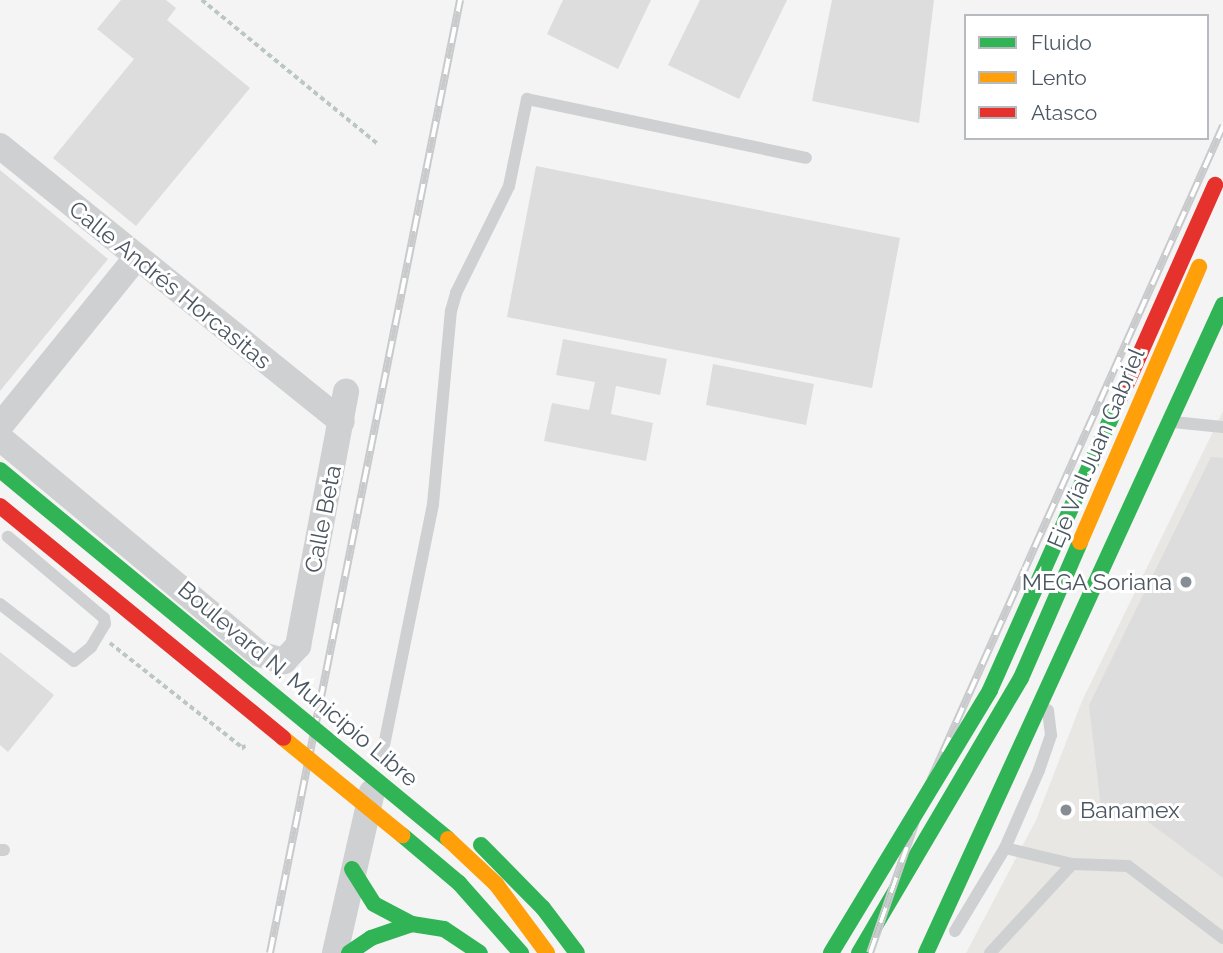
<!DOCTYPE html>
<meta charset="utf-8">
<style>
body{margin:0}
#map{position:relative;width:1223px;height:953px;overflow:hidden;background:#f4f4f4;font-family:Raleway,sans-serif}
div>[style]{position:absolute}
.commercial>*{inset:0;background:#e8e7e3}
.building>*{inset:0;background:#ddddde}
.path>*{height:3.5px;margin-top:-1.75px;transform-origin:0;background:repeating-linear-gradient(90deg,#bcc7c4 0 5px,transparent 0 8.5px)}
.lane>*{height:12px;margin:-6px;padding:0 6px;transform-origin:6px;border-radius:6px;background:#ced0d2}
.street>*{height:26px;margin:-13px;padding:0 13px;transform-origin:13px;border-radius:13px;background:#ced0d2}
.fast>*{height:16px;margin:-8px;padding:0 8px;transform-origin:8px;border-radius:8px;background:#30b455}
.slow>*{height:16px;margin:-8px;padding:0 8px;transform-origin:8px;border-radius:8px;background:#ff9f0a}
.rail>*{height:8px;margin-top:-4px;transform-origin:0;background:repeating-linear-gradient(90deg,#fff 0 16px,#c9cacc 0 32px);box-sizing:border-box;border-block:2px solid #c9cacc}
.fast-bridge>*{height:16px;margin:-8px;padding:0 8px;transform-origin:8px;border-radius:8px;background:#30b455}
.slow-bridge>*{height:16px;margin:-8px;padding:0 8px;transform-origin:8px;border-radius:8px;background:#ff9f0a}
.jam-bridge>*{height:16px;margin:-8px;padding:0 8px;transform-origin:8px;border-radius:8px;background:#e5322d}
.dots>*{width:19px;height:19px;translate:-50% -50%;box-sizing:border-box;border:4px solid #fff;border-radius:50%}
span{translate:-50% -50%;white-space:nowrap;text-align:center;line-height:1.15;-webkit-text-stroke:6px #fff;paint-order:stroke}
.street-label{font-size:23px;color:#4a5661}
.poi-label{font-size:23px;color:#4a5661}
.right{translate:-100% -50%;text-align:right}
.left{translate:0 -50%;text-align:left}
.legend{position:absolute;left:964px;top:14px;width:245px;height:126px;box-sizing:border-box;background:#fff;border:2px solid #b7bbc0;margin:0;padding:9px 12px;list-style:none;font-size:21px;color:#4a5661}
.legend li{display:flex;align-items:center;gap:14px;height:35px}
.legend b{width:35px;border:2px solid #b7bbc0}
</style>
<div id="map">
<div class="commercial">
<i style="clip-path:polygon(1223px 411px,1223px 953px,966px 953px,1036px 820px,1082px 701px)"></i>
</div>
<div class="building">
<i style="clip-path:polygon(121px 0,166px 0,176px 8px,167px 20px,250px 88px,136px 226px,53px 158px,134px 59px,97px 29px)"></i>
<i style="clip-path:polygon(563px 0,651px 0,618px 69px,547px 34px)"></i>
<i style="clip-path:polygon(700px 0,787px 0,739px 99px,668px 65px)"></i>
<i style="clip-path:polygon(832px 0,934px 0,919px 123px,812px 101px)"></i>
<i style="clip-path:polygon(536px 166px,900px 238px,872px 388px,507px 317px)"></i>
<i style="clip-path:polygon(0 170px,108px 259px,0 391px)"></i>
<i style="clip-path:polygon(563px 339px,667px 359px,660px 395px,616px 386px,611px 414px,653px 423px,646px 461px,544px 441px,552px 403px,589px 410px,595px 382px,556px 375px)"></i>
<i style="clip-path:polygon(713px 364px,814px 384px,806px 425px,706px 405px)"></i>
<i style="clip-path:polygon(1211px 457px,1223px 458px,1223px 878px,1135px 812px,1102px 816px,1089px 705px)"></i>
<i style="clip-path:polygon(0 652px,54px 695px,8px 752px,0 745px)"></i>
</div>
<div class="path">
<i style="left:202px;top:0;width:227px;rotate:39.3deg"></i>
<i style="left:110px;top:643px;width:171px;rotate:38.3deg"></i>
<i style="left:244px;top:749px;width:4px;rotate:-104deg"></i>
</div>
<div class="lane">
<i style="left:1173px;top:422px;width:50px;rotate:5.7deg"></i>
<i style="left:0;top:604px;width:93px;rotate:37.6deg"></i>
<i style="left:74px;top:661px;width:22px;rotate:-39deg"></i>
<i style="left:91px;top:647px;width:27px;rotate:-59deg"></i>
<i style="left:105px;top:624px;width:6px;rotate:-99deg"></i>
<i style="left:104px;top:618px;width:126px;rotate:-139.8deg"></i>
<i style="left:381px;top:760px;width:261px;rotate:-78.5deg"></i>
<i style="left:433px;top:504px;width:194px;rotate:-84.7deg"></i>
<i style="left:451px;top:311px;width:19px;rotate:-74deg"></i>
<i style="left:456px;top:293px;width:119px;rotate:-63.6deg"></i>
<i style="left:509px;top:186px;width:89px;rotate:-78.3deg"></i>
<i style="left:527px;top:99px;width:285px;rotate:11.9deg"></i>
<i style="left:1005px;top:848px;width:69px;rotate:13.4deg"></i>
<i style="left:1072px;top:864px;width:56px;rotate:2deg"></i>
<i style="left:1128px;top:866px;width:119px;rotate:37.2deg"></i>
<i style="left:0;top:850px;width:4px"></i>
<i style="left:955px;top:931px;width:97px;rotate:-58.9deg"></i>
<i style="left:1005px;top:848px;width:85px;rotate:-66.4deg"></i>
<i style="left:1039px;top:770px;width:37px;rotate:-71deg"></i>
<i style="left:1051px;top:735px;width:25px;rotate:-97deg"></i>
<i style="left:990px;top:953px;width:121px;rotate:-47.3deg"></i>
</div>
<div class="street">
<i style="left:0;top:146px;width:439px;rotate:38.9deg"></i>
<i style="left:0;top:426px;width:215px;rotate:-51deg"></i>
<i style="left:0;top:438px;width:337px;rotate:39.8deg"></i>
<i style="left:259px;top:654px;width:26px;rotate:16deg"></i>
<i style="left:284px;top:661px;width:21px;rotate:-47deg"></i>
<i style="left:298px;top:646px;width:259px;rotate:-79.3deg"></i>
<i style="left:335px;top:953px;width:165px;rotate:-77.1deg"></i>
</div>
<div class="fast">
<i style="left:402px;top:835px;width:75px;rotate:40.1deg"></i>
<i style="left:459px;top:883px;width:94px;rotate:48.5deg"></i>
<i style="left:481px;top:845px;width:88px;rotate:45.5deg"></i>
<i style="left:543px;top:908px;width:56px;rotate:52.9deg"></i>
<i style="left:352px;top:869px;width:41px;rotate:57.8deg"></i>
<i style="left:374px;top:904px;width:43px;rotate:27.8deg"></i>
<i style="left:349px;top:953px;width:27px;rotate:-34deg"></i>
<i style="left:371px;top:938px;width:43px;rotate:-18.9deg"></i>
<i style="left:412px;top:924px;width:32px;rotate:9deg"></i>
<i style="left:444px;top:929px;width:43px;rotate:33.7deg"></i>
<i style="left:859px;top:953px;width:319px;rotate:-59.5deg"></i>
<i style="left:1021px;top:678px;width:148px;rotate:-66.5deg"></i>
<i style="left:926px;top:953px;width:713px;rotate:-65.38deg"></i>
</div>
<div class="slow">
<i style="left:1080px;top:542px;width:300px;rotate:-66.6deg"></i>
</div>
<div class="rail">
<i style="left:270px;top:953px;width:972px;rotate:-78.72deg"></i>
<i style="left:870px;top:953px;width:182px;rotate:-70.8deg"></i>
<i style="left:930px;top:781px;width:718px;rotate:-65.9deg"></i>
</div>
<div class="fast-bridge">
<i style="left:0;top:470px;width:580px;rotate:39.48deg"></i>
<i style="left:831px;top:953px;width:307px;rotate:-58.8deg"></i>
<i style="left:990px;top:690px;width:336px;rotate:-66deg"></i>
</div>
<div class="slow-bridge">
<i style="left:283px;top:738px;width:154px;rotate:39.2deg"></i>
<i style="left:448px;top:839px;width:66px;rotate:43.2deg"></i>
<i style="left:496px;top:884px;width:86px;rotate:53.5deg"></i>
</div>
<div class="jam-bridge">
<i style="left:1127px;top:383px;width:217px;rotate:-66deg"></i>
<i style="left:0;top:506px;width:366px;rotate:39.3deg"></i>
</div>
<div class="dots">
<i style="left:1186px;top:582px;background:#868d94"></i>
<i style="left:1066px;top:810px;background:#868d94"></i>
</div>
<div class="street-label">
<span style="left:170px;top:285px;rotate:39deg">Calle Andrés Horcasitas</span>
<span style="left:1096px;top:448px;rotate:-67deg">Eje Vial Juan Gabriel</span>
<span style="left:323px;top:519px;rotate:-79deg">Calle Beta</span>
<span style="left:298px;top:684px;rotate:40deg">Boulevard N. Municipio Libre</span>
</div>
<div class="poi-label">
<span class="right" style="left:1172px;top:582px">MEGA Soriana</span>
<span class="left" style="left:1080px;top:810px">Banamex</span>
</div>
<ul class="legend">
<li><b style="height:9px;background:#30b455"></b>Fluido</li>
<li><b style="height:9px;background:#ff9f0a"></b>Lento</li>
<li><b style="height:9px;background:#e5322d"></b>Atasco</li>
</ul>
</div>
